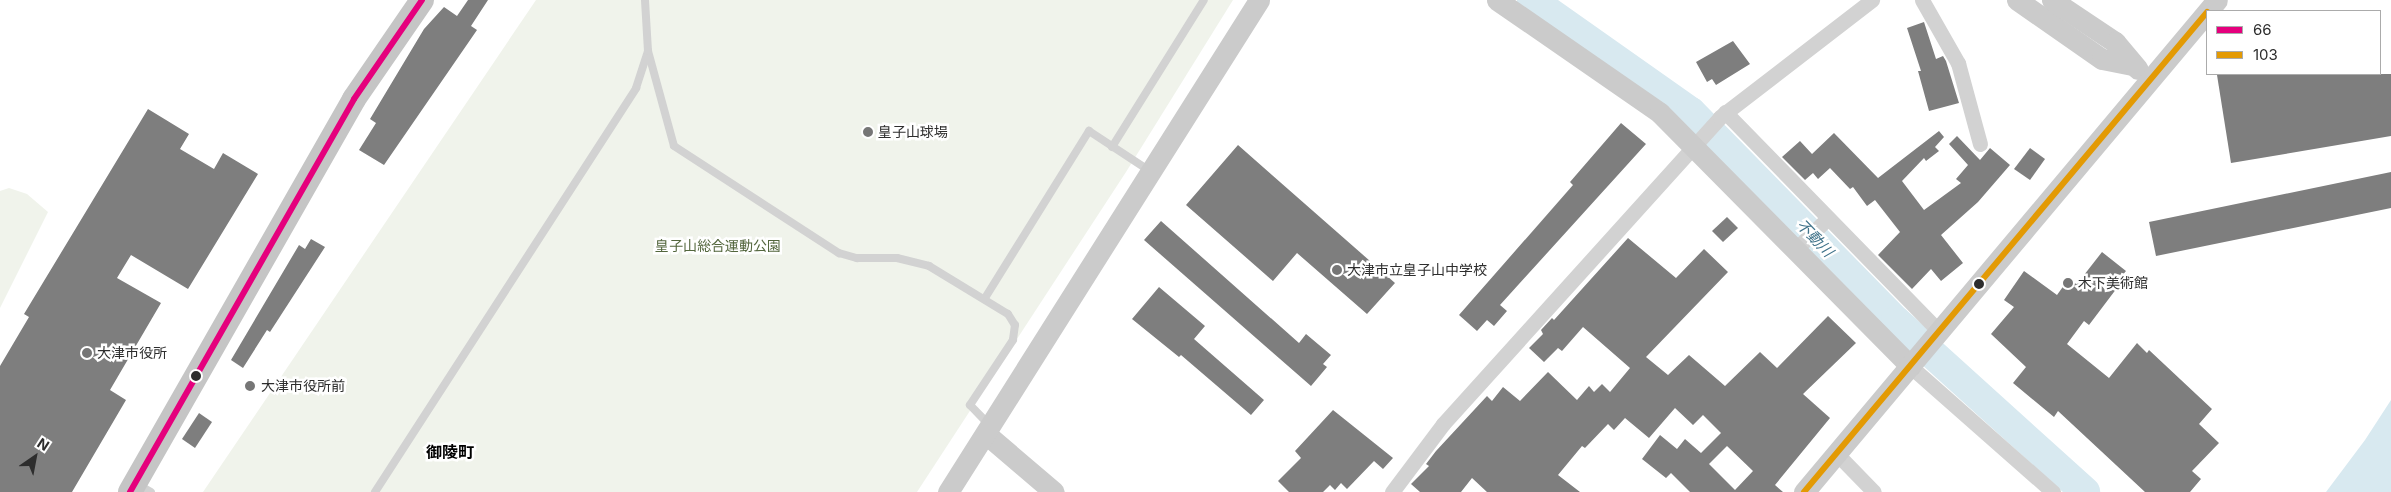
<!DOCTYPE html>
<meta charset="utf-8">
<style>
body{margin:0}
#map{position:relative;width:2391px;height:492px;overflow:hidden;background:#fff;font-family:Inter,"Noto Sans JP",sans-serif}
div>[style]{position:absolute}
.green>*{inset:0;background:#f0f3eb}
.water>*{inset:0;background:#d8e9f0}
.river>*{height:30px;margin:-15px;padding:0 15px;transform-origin:15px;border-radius:15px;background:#d8e9f0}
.building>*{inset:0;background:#7e7e7e}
.lane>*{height:8px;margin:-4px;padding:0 4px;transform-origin:4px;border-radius:4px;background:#d2d2d2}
.street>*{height:15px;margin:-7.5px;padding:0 7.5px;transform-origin:7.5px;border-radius:7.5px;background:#d2d2d2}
.secondary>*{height:21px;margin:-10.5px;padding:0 10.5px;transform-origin:10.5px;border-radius:10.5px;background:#cbcbcb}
.primary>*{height:24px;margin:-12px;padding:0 12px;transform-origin:12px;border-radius:12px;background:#c5c5c5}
.bus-1>*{height:6px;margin:-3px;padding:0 3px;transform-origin:3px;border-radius:3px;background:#e5007d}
.bus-2>*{height:6px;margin:-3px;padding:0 3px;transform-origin:3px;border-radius:3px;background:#e39a04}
.dots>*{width:14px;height:14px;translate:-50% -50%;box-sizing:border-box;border:2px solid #fff;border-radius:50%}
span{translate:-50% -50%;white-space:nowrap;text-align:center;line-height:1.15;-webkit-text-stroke:5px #fff;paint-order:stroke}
.poi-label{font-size:14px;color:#2d2d2d}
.left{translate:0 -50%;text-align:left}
.park-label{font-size:14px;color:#53663d}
.water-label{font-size:15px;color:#40738a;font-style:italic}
.quarter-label{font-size:16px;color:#000;font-weight:700}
.legend{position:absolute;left:2206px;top:10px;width:175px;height:65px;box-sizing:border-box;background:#fff;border:1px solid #ababab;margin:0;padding:6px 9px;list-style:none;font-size:15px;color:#2d2d2d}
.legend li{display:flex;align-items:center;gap:10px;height:25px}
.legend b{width:25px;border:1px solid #ababab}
.north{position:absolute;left:10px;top:432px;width:50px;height:50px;-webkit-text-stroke:4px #fff;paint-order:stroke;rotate:33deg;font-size:14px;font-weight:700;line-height:20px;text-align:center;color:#2d2d2d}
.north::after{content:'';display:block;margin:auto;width:18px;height:22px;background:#2d2d2d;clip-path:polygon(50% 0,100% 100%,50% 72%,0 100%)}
</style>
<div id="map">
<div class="green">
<i style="clip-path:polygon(536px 0,1233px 0,1126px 172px,917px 492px,203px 492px)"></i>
<i style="clip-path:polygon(9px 188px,27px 194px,48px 212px,0 308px,0 191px)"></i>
</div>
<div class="water">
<i style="clip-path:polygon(2391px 400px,2391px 492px,2326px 492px,2365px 440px)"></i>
</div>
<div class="river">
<i style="left:1532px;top:0;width:194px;rotate:35.2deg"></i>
<i style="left:1691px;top:112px;width:293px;rotate:45.6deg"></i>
<i style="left:1896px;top:321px;width:255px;rotate:42.1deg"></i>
</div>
<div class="building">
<i style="clip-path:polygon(468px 0,488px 0,471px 26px,477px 30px,384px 165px,359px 150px,376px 123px,370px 119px,424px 29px,444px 7px,457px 16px)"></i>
<i style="clip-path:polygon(1924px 22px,1936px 59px,1943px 56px,1946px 61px,1959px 103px,1929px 111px,1918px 71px,1921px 71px,1907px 28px)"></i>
<i style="clip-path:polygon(1733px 41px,1750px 64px,1716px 85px,1712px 79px,1707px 82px,1696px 62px)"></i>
<i style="clip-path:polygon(2391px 74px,2391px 136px,2231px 163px,2217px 75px)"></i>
<i style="clip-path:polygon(148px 109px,189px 134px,180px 149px,214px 169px,223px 153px,258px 174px,188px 289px,131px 255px,117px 278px,161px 303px,110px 390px,126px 400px,72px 492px,0 492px,0 366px,29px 317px,24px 314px)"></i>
<i style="clip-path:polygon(1621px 123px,1646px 144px,1500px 305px,1507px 311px,1494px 326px,1487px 320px,1477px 331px,1459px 315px,1573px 185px,1570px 182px)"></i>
<i style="clip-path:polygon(1939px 131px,1944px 137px,1935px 147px,1939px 151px,1926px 161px,1924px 158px,1902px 181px,1924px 210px,1961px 183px,1956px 179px,1968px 165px,1949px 144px,1957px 136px,1980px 160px,1990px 148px,2010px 165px,1978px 202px,1941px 235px,1963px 263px,1941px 281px,1931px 269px,1912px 289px,1878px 255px,1900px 232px,1875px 200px,1867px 206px,1853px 187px,1850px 189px,1830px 168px,1818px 179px,1813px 173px,1805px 180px,1782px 157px,1800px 141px,1812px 154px,1834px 133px,1878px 178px)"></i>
<i style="clip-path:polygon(1238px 145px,1395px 283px,1367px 314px,1297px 253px,1273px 281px,1186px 205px)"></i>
<i style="clip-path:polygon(2030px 148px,2045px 159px,2030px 180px,2014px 169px)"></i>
<i style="clip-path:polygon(2391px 172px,2391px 208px,2156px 256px,2149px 222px)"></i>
<i style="clip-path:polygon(1727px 217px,1738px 228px,1723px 242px,1712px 231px)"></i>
<i style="clip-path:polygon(1161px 221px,1299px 343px,1306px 334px,1331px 355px,1323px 364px,1327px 367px,1311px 386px,1144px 240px)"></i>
<i style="clip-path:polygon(evenodd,1628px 238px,1676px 278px,1704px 249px,1728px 272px,1646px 357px,1668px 375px,1689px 355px,1725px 386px,1760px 352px,1777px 368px,1828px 316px,1856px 343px,1803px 394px,1830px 418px,1775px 485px,1783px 492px,1690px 492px,1671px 473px,1666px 478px,1642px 459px,1660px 435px,1677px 449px,1685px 439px,1701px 453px,1721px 433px,1703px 415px,1693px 425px,1675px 408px,1649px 438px,1625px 418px,1614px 430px,1608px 424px,1585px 448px,1582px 446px,1558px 475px,1580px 492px,1487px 492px,1472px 478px,1461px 492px,1420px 492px,1411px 484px,1429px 466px,1426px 464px,1436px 451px,1487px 396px,1492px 401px,1503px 387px,1520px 401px,1548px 372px,1577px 400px,1589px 386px,1594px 392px,1602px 384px,1610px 392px,1630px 368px,1583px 327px,1562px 351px,1558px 348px,1544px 362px,1529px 348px,1543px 334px,1541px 330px,1552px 318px,1554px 320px,1628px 238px,1727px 446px,1753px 471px,1735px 490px,1709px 464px,1727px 446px)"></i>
<i style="clip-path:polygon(311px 239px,325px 247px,270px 332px,267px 330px,243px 368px,231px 360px,299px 245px,305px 249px)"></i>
<i style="clip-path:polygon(2102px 252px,2126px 271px,2117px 282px,2120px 284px,2089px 325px,2084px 321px,2067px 344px,2109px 378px,2137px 343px,2147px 353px,2149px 350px,2212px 409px,2199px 424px,2219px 443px,2192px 471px,2201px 479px,2190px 492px,2145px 492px,2058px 411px,2054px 417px,2013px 383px,2026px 367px,1991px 334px,2014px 307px,2004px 300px,2024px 271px,2057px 295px,2067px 281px,2077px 284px)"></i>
<i style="clip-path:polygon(1159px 287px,1205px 326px,1194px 339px,1264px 400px,1251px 415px,1181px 355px,1179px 357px,1132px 319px)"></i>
<i style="clip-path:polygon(1333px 410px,1393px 458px,1383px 469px,1374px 461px,1347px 489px,1341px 483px,1335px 490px,1330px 485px,1323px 492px,1289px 492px,1278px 481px,1301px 458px,1295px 451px)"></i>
<i style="clip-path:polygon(199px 413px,212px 422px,195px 448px,182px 439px)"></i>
</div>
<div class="lane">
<i style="left:648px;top:51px;width:98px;rotate:74.7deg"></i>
<i style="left:674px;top:146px;width:197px;rotate:33deg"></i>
<i style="left:839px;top:253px;width:19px;rotate:16deg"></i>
<i style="left:857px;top:258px;width:40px"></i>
<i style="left:897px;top:258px;width:33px;rotate:14deg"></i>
<i style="left:929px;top:266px;width:92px;rotate:31.3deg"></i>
<i style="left:1008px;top:314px;width:13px;rotate:58deg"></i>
<i style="left:1015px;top:325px;width:15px;rotate:98deg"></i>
<i style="left:1013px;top:340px;width:78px;rotate:123.5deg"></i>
<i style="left:970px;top:405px;width:28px;rotate:46deg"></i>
<i style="left:1112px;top:147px;width:173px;rotate:-58deg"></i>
<i style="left:985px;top:298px;width:197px;rotate:-58.1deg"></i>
<i style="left:1089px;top:131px;width:73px;rotate:33.3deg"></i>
<i style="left:137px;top:484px;width:16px;rotate:30deg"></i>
<i style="left:375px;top:492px;width:481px;rotate:-57.1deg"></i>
<i style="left:636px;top:88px;width:39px;rotate:-72deg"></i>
<i style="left:648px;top:51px;width:51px;rotate:-93.4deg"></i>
</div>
<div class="street">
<i style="left:1922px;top:0;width:73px;rotate:60.3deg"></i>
<i style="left:1958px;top:63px;width:84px;rotate:74.8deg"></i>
<i style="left:1725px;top:112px;width:306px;rotate:45.7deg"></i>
<i style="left:1795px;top:250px;width:45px;rotate:-44.1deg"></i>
<i style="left:1910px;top:366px;width:191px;rotate:41.4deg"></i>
<i style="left:1836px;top:453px;width:54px;rotate:45.7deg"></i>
<i style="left:1392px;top:492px;width:85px;rotate:-53.1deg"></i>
<i style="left:1443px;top:424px;width:413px;rotate:-47.9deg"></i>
<i style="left:1720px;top:117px;width:192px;rotate:-37.6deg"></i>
</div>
<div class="secondary">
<i style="left:1497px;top:0;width:198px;rotate:34.7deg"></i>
<i style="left:1660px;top:113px;width:356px;rotate:45.3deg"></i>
<i style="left:2017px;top:0;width:103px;rotate:34.8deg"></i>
<i style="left:2102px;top:59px;width:32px;rotate:11deg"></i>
<i style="left:2052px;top:0;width:76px;rotate:33.7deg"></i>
<i style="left:2115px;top:42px;width:35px;rotate:50deg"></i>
<i style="left:986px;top:434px;width:89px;rotate:40.5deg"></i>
<i style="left:948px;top:492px;width:582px;rotate:-57.7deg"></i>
<i style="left:1804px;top:492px;width:642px;rotate:-49.99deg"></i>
</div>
<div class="primary">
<i style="left:130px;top:492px;width:452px;rotate:-60.3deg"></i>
<i style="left:354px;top:99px;width:120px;rotate:-55.5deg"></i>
</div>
<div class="bus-1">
<i style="left:130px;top:492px;width:452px;rotate:-60.3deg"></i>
<i style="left:354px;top:99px;width:120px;rotate:-55.5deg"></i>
</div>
<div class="bus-2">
<i style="left:1804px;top:492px;width:627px;rotate:-49.98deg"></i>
</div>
<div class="dots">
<i style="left:868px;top:132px;background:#767676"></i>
<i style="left:1337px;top:270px;background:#767676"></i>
<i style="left:2068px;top:283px;background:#767676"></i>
<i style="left:1979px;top:284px;background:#2d2d2d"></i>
<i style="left:87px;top:353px;background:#767676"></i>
<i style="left:196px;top:376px;background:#2d2d2d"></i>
<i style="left:250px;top:386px;background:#767676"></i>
</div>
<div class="poi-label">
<span class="left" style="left:878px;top:132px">皇子山球場</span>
<span class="left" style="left:1347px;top:270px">大津市立皇子山中学校</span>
<span class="left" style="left:2078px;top:283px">木下美術館</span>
<span class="left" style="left:97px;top:353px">大津市役所</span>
<span class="left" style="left:261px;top:386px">大津市役所前</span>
</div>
<div class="park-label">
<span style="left:718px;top:246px">皇子山総合運動公園</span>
</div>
<div class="water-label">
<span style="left:1815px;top:238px;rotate:46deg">不動川</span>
</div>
<div class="quarter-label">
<span style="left:450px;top:452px">御陵町</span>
</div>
<ul class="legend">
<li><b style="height:6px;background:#e5007d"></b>66</li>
<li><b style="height:6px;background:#e39a04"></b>103</li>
</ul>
<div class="north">N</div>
</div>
